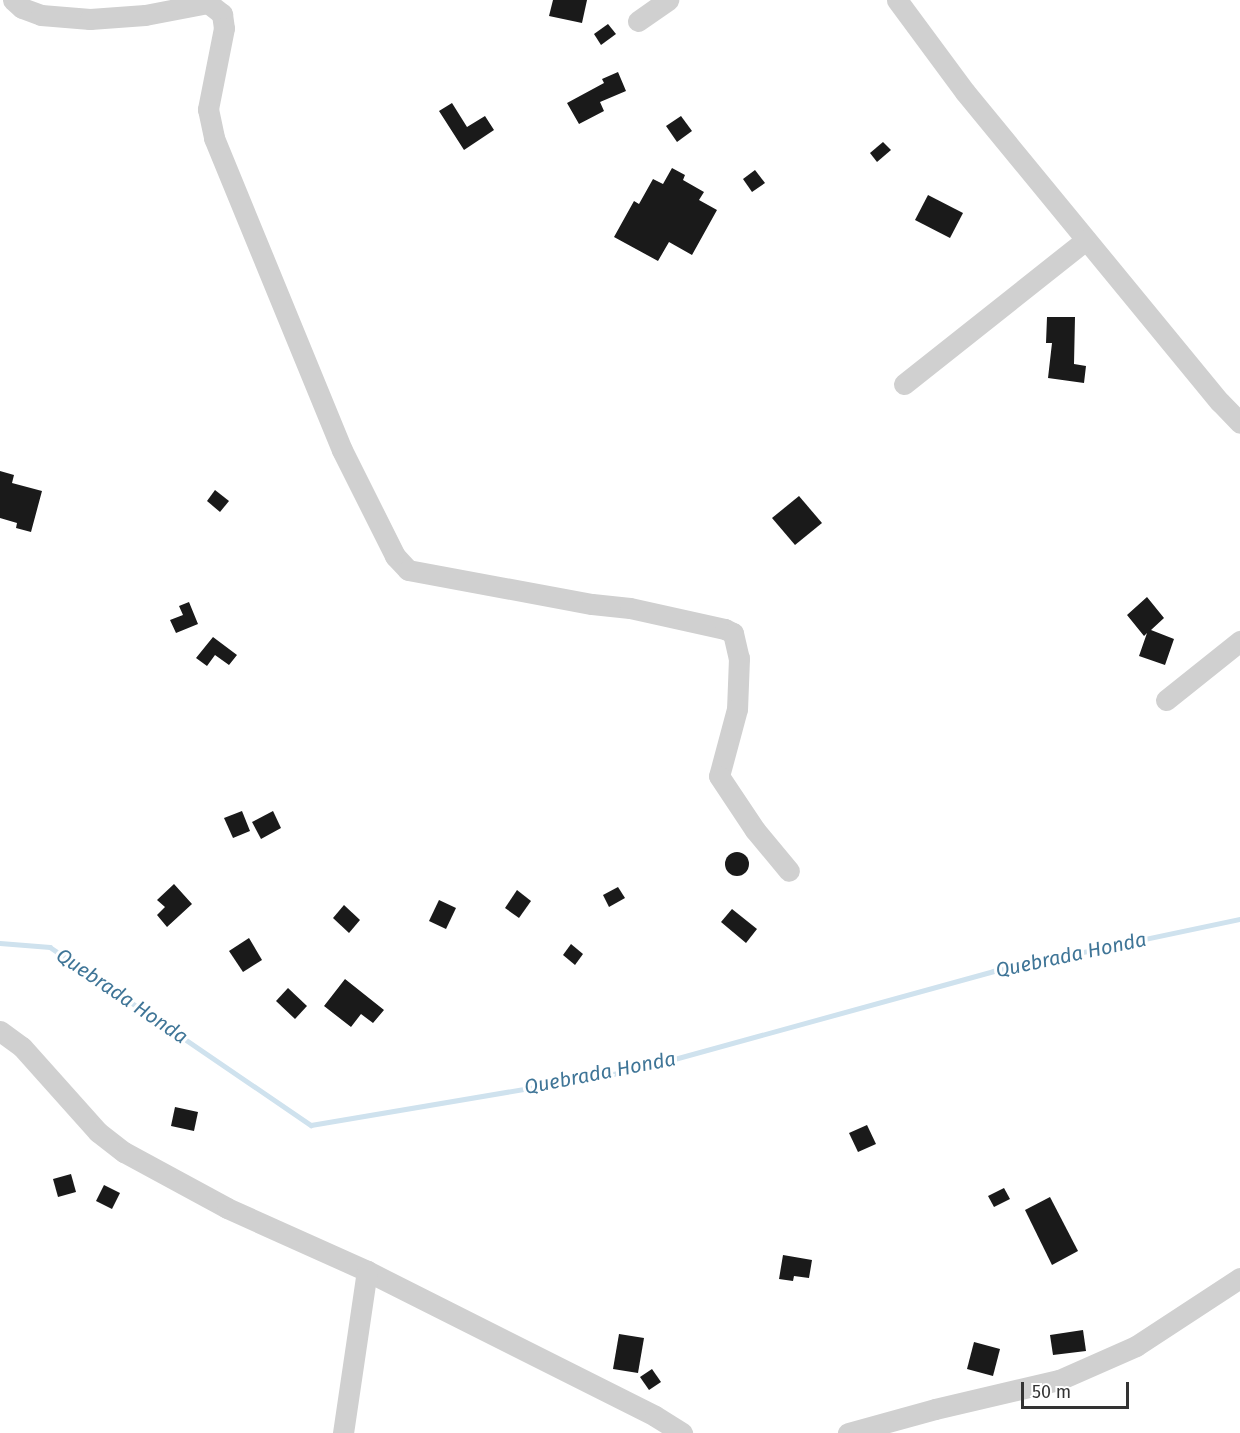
<!DOCTYPE html>
<style>
body{margin:0}
#map{position:relative;width:1240px;height:1433px;overflow:hidden;background:#fff;font-family:"Fira Sans",sans-serif}
div>[style]{position:absolute}
.stream>*{height:4.5px;margin:-2.25px;padding:0 2.25px;transform-origin:2.25px;border-radius:2.25px;background:#cfe2ee}
.building>*{inset:0;background:#1a1a1a}
.round{border-radius:50%}
.minor>*{height:21px;margin:-10.5px;padding:0 10.5px;transform-origin:10.5px;border-radius:10.5px;background:#d0d0d0}
span{translate:-50% -50%;white-space:nowrap;text-align:center;line-height:1.15;-webkit-text-stroke:6px #fff;paint-order:stroke}
.water-label{font-size:20px;color:#3f7597;font-style:italic}
.scale{position:absolute;left:1021px;top:1382px;width:108px;height:27px;box-sizing:border-box;border:3px solid #333;border-top:0;padding-left:8px;font-size:18px;line-height:21px;white-space:nowrap;color:#333;-webkit-text-stroke:4px #fff;paint-order:stroke}
</style>
<div id="map">
<div class="stream">
<i style="left:0;top:943px;width:50px;rotate:4.6deg"></i>
<i style="left:50px;top:947px;width:316px;rotate:34.3deg"></i>
<i style="left:311px;top:1125px;width:325px;rotate:-9.6deg"></i>
<i style="left:631px;top:1071px;width:376px;rotate:-15.4deg"></i>
<i style="left:993px;top:971px;width:252px;rotate:-11.9deg"></i>
</div>
<div class="building">
<i style="clip-path:polygon(553px 0,587px 0,582px 23px,549px 16px)"></i>
<i style="clip-path:polygon(608px 24px,616px 34px,601px 45px,594px 34px)"></i>
<i style="clip-path:polygon(618px 72px,626px 91px,600px 102px,604px 111px,579px 124px,567px 103px,604px 83px,602px 79px)"></i>
<i style="clip-path:polygon(452px 103px,467px 127px,485px 116px,494px 130px,464px 150px,439px 111px)"></i>
<i style="clip-path:polygon(681px 116px,692px 131px,677px 142px,666px 126px)"></i>
<i style="clip-path:polygon(883px 142px,891px 150px,877px 162px,870px 153px)"></i>
<i style="clip-path:polygon(672px 168px,685px 175px,683px 180px,704px 192px,699px 200px,717px 210px,692px 255px,669px 242px,658px 261px,614px 237px,634px 201px,639px 204px,653px 179px,663px 184px)"></i>
<i style="clip-path:polygon(755px 170px,765px 183px,752px 192px,743px 179px)"></i>
<i style="clip-path:polygon(928px 195px,963px 213px,950px 238px,915px 220px)"></i>
<i style="clip-path:polygon(1047px 317px,1075px 317px,1074px 364px,1086px 366px,1084px 383px,1048px 378px,1052px 343px,1046px 343px)"></i>
<i style="clip-path:polygon(0 471px,14px 475px,12px 483px,42px 491px,31px 532px,16px 528px,17px 523px,0 518px)"></i>
<i style="clip-path:polygon(215px 490px,229px 501px,220px 512px,207px 501px)"></i>
<i style="clip-path:polygon(799px 496px,822px 523px,795px 545px,772px 518px)"></i>
<i style="clip-path:polygon(1147px 597px,1164px 618px,1151px 630px,1174px 639px,1165px 665px,1139px 656px,1147px 633px,1144px 636px,1127px 615px)"></i>
<i style="clip-path:polygon(189px 602px,198px 624px,176px 633px,170px 620px,183px 615px,179px 606px)"></i>
<i style="clip-path:polygon(213px 637px,237px 655px,229px 665px,215px 655px,207px 666px,196px 658px)"></i>
<i style="clip-path:polygon(242px 811px,250px 831px,233px 838px,224px 818px)"></i>
<i style="clip-path:polygon(273px 811px,281px 828px,261px 839px,252px 822px)"></i>
<i class="round" style="left:725px;top:852px;width:24px;height:24px"></i>
<i style="clip-path:polygon(174px 884px,192px 904px,167px 927px,157px 915px,165px 907px,157px 900px)"></i>
<i style="clip-path:polygon(618px 887px,625px 898px,609px 907px,603px 895px)"></i>
<i style="clip-path:polygon(517px 890px,531px 901px,519px 918px,505px 908px)"></i>
<i style="clip-path:polygon(439px 900px,456px 908px,446px 929px,429px 921px)"></i>
<i style="clip-path:polygon(344px 905px,360px 920px,349px 933px,333px 918px)"></i>
<i style="clip-path:polygon(732px 909px,757px 929px,746px 943px,721px 922px)"></i>
<i style="clip-path:polygon(249px 938px,262px 960px,243px 972px,229px 951px)"></i>
<i style="clip-path:polygon(571px 944px,583px 954px,575px 965px,563px 955px)"></i>
<i style="clip-path:polygon(345px 979px,384px 1010px,373px 1023px,361px 1014px,351px 1027px,324px 1006px)"></i>
<i style="clip-path:polygon(288px 988px,307px 1006px,295px 1019px,276px 1001px)"></i>
<i style="clip-path:polygon(175px 1107px,198px 1112px,194px 1131px,171px 1126px)"></i>
<i style="clip-path:polygon(867px 1125px,876px 1144px,858px 1152px,849px 1133px)"></i>
<i style="clip-path:polygon(71px 1174px,76px 1192px,58px 1197px,53px 1179px)"></i>
<i style="clip-path:polygon(104px 1185px,120px 1193px,112px 1209px,96px 1201px)"></i>
<i style="clip-path:polygon(1004px 1188px,1010px 1199px,994px 1207px,988px 1196px)"></i>
<i style="clip-path:polygon(1050px 1197px,1078px 1251px,1052px 1265px,1025px 1210px)"></i>
<i style="clip-path:polygon(783px 1255px,812px 1260px,809px 1278px,794px 1276px,793px 1281px,779px 1279px)"></i>
<i style="clip-path:polygon(1083px 1330px,1086px 1351px,1053px 1355px,1050px 1335px)"></i>
<i style="clip-path:polygon(619px 1334px,644px 1338px,638px 1373px,613px 1369px)"></i>
<i style="clip-path:polygon(974px 1342px,1000px 1349px,993px 1376px,967px 1369px)"></i>
<i style="clip-path:polygon(652px 1369px,661px 1382px,649px 1390px,640px 1377px)"></i>
</div>
<div class="minor">
<i style="left:13px;top:0;width:12px;rotate:42deg"></i>
<i style="left:22px;top:8px;width:20px;rotate:20deg"></i>
<i style="left:41px;top:15px;width:49px;rotate:4.7deg"></i>
<i style="left:90px;top:19px;width:55px;rotate:-4.2deg"></i>
<i style="left:145px;top:15px;width:64px;rotate:-10.8deg"></i>
<i style="left:208px;top:3px;width:18px;rotate:38deg"></i>
<i style="left:222px;top:14px;width:14px;rotate:82deg"></i>
<i style="left:224px;top:28px;width:83px;rotate:101.2deg"></i>
<i style="left:208px;top:109px;width:30px;rotate:78deg"></i>
<i style="left:214px;top:138px;width:337px;rotate:67.7deg"></i>
<i style="left:342px;top:450px;width:119px;rotate:63.4deg"></i>
<i style="left:395px;top:556px;width:19px;rotate:47deg"></i>
<i style="left:408px;top:570px;width:187px;rotate:10.5deg"></i>
<i style="left:592px;top:604px;width:38px;rotate:6deg"></i>
<i style="left:630px;top:608px;width:97px;rotate:12.5deg"></i>
<i style="left:725px;top:629px;width:9px;rotate:27deg"></i>
<i style="left:733px;top:633px;width:26px;rotate:77deg"></i>
<i style="left:739px;top:658px;width:51px;rotate:92.2deg"></i>
<i style="left:737px;top:709px;width:69px;rotate:105deg"></i>
<i style="left:719px;top:776px;width:65px;rotate:56.3deg"></i>
<i style="left:755px;top:830px;width:53px;rotate:50.3deg"></i>
<i style="left:897px;top:0;width:114px;rotate:53.5deg"></i>
<i style="left:965px;top:92px;width:401px;rotate:50.6deg"></i>
<i style="left:1220px;top:402px;width:29px;rotate:46deg"></i>
<i style="left:638px;top:21px;width:37px;rotate:-35deg"></i>
<i style="left:904px;top:384px;width:232px;rotate:-38.4deg"></i>
<i style="left:1166px;top:700px;width:95px;rotate:-38.6deg"></i>
<i style="left:0;top:1031px;width:27px;rotate:36deg"></i>
<i style="left:22px;top:1047px;width:114px;rotate:48.2deg"></i>
<i style="left:98px;top:1132px;width:33px;rotate:38deg"></i>
<i style="left:124px;top:1152px;width:117px;rotate:28.5deg"></i>
<i style="left:227px;top:1208px;width:154px;rotate:24.2deg"></i>
<i style="left:367px;top:1271px;width:322px;rotate:26.7deg"></i>
<i style="left:655px;top:1416px;width:32px;rotate:32deg"></i>
<i style="left:343px;top:1433px;width:164px;rotate:-81.6deg"></i>
<i style="left:848px;top:1433px;width:90px;rotate:-15.4deg"></i>
<i style="left:935px;top:1409px;width:127px;rotate:-13.2deg"></i>
<i style="left:1059px;top:1380px;width:84px;rotate:-23.8deg"></i>
<i style="left:1136px;top:1346px;width:124px;rotate:-33.2deg"></i>
</div>
<div class="water-label">
<span style="left:1071px;top:955px;rotate:-12deg">Quebrada Honda</span>
<span style="left:122px;top:996px;rotate:34deg">Quebrada Honda</span>
<span style="left:600px;top:1073px;rotate:-11deg">Quebrada Honda</span>
</div>
<div class="scale">50 m</div>
</div>
